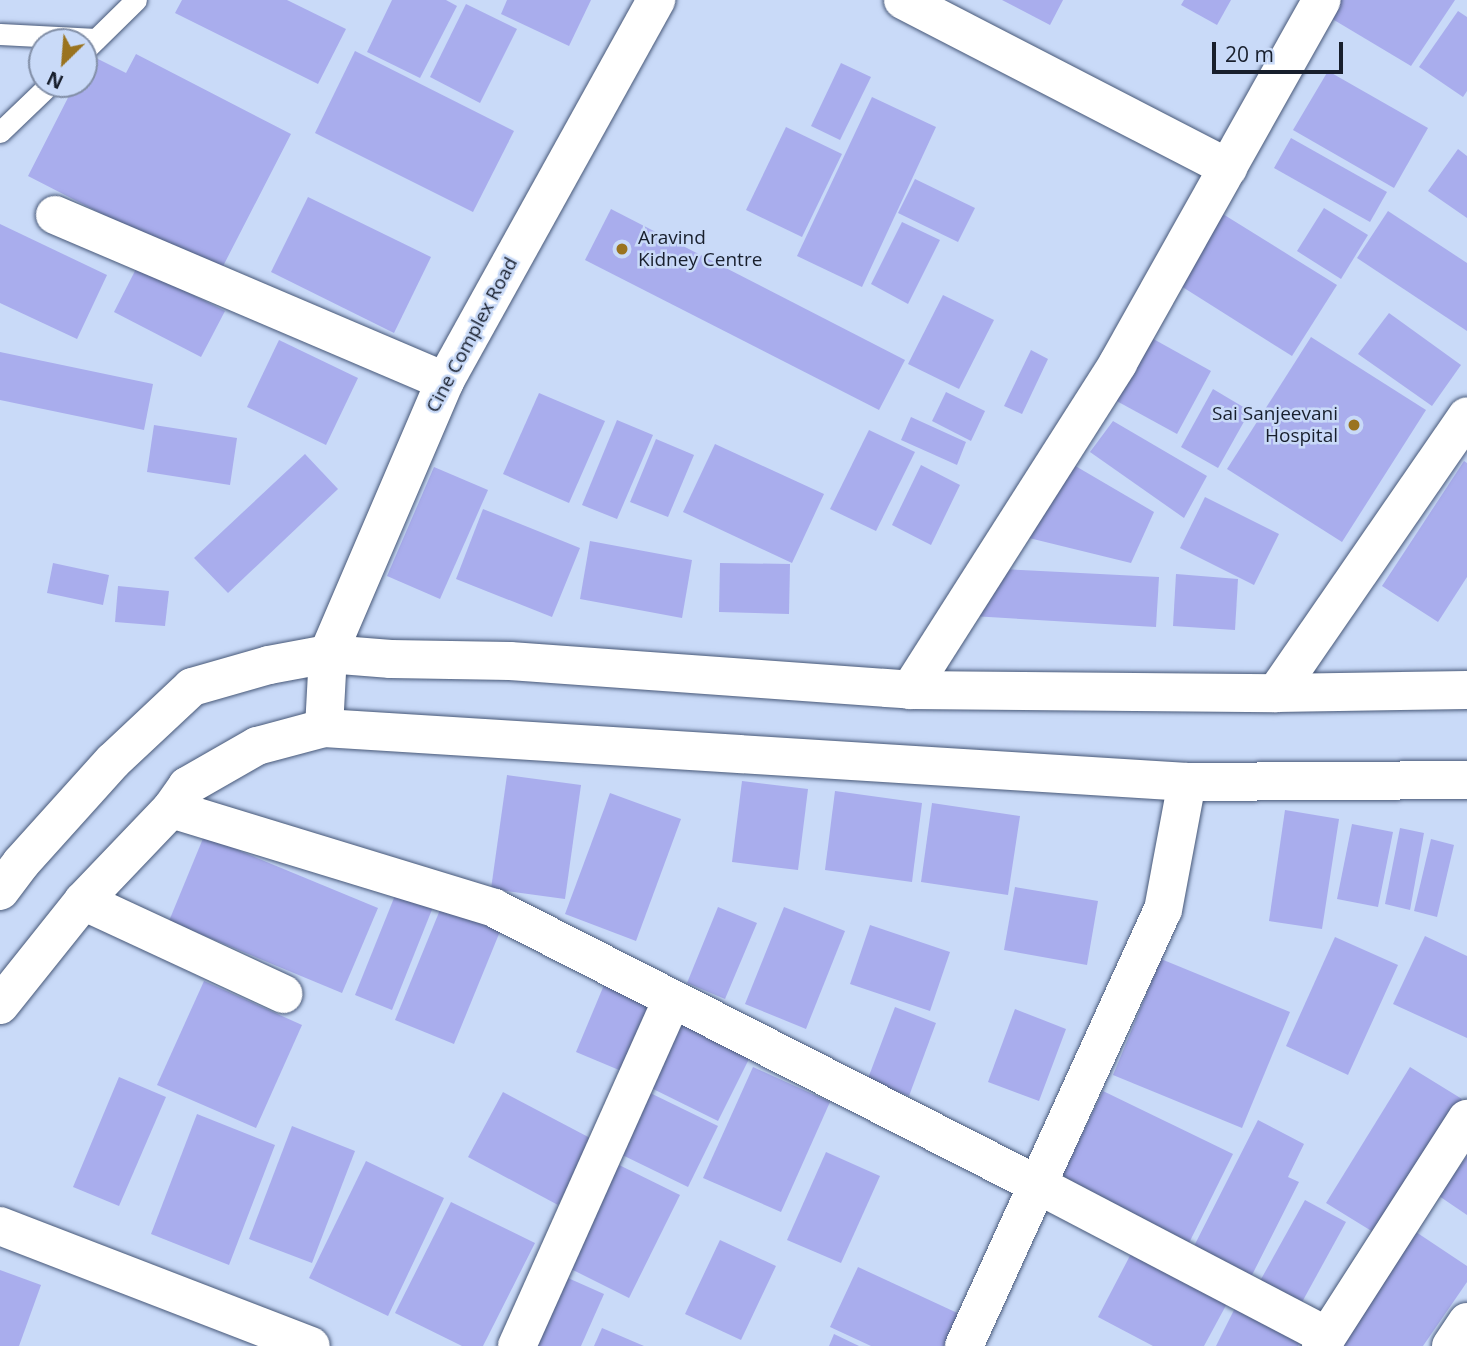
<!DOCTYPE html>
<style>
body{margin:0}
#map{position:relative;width:1467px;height:1346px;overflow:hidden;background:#c9daf8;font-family:"Open Sans",sans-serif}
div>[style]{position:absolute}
.building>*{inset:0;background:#a9aded}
.roads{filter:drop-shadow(0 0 2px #475878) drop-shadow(0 0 2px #475878)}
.lane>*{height:21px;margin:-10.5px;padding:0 10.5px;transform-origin:10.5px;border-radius:10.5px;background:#fff}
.street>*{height:38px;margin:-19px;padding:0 19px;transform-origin:19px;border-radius:19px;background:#fff}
.secondary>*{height:38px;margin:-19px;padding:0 19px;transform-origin:19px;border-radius:19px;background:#fff}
.dots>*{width:19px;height:19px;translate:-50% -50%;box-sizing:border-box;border:4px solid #c9daf8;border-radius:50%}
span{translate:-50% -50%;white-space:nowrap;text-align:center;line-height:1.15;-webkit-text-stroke:5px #c9daf8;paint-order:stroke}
.poi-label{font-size:19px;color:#181f2d}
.left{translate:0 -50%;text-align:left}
.right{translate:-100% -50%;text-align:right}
.street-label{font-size:19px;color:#181f2d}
.north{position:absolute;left:28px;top:28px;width:70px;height:70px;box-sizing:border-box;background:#c9daf8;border:2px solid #828fa7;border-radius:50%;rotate:205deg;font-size:19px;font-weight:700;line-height:28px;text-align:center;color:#181f2d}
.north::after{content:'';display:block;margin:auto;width:24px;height:32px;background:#9a731f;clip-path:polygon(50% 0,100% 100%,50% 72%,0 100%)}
.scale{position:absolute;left:1212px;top:42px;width:131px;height:32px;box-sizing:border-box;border:4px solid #181f2d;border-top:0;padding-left:9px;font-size:21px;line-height:24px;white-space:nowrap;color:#181f2d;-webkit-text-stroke:5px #c9daf8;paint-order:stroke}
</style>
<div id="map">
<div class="building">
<i style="clip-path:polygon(182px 0,287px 0,346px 29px,318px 84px,175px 13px)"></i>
<i style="clip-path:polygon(392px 0,446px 0,457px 6px,420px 78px,367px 52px)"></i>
<i style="clip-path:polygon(507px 0,591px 0,569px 46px,501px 14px)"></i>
<i style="clip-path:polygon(1002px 0,1063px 0,1050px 25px)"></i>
<i style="clip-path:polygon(1184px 0,1231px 0,1217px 25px,1181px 5px)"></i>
<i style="clip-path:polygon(1338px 0,1455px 0,1411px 66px,1329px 17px)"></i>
<i style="clip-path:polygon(466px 4px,517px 29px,480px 103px,430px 77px)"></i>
<i style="clip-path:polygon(1458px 11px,1467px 17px,1467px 91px,1463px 97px,1419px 67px)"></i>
<i style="clip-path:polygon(355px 51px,514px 131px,473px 212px,315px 133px)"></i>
<i style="clip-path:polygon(136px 54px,291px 134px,219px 274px,28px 176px,75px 84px,84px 84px,84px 67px,90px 55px,126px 73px)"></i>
<i style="clip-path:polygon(841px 63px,871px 77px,840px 140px,811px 126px)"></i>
<i style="clip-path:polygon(1328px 71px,1428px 128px,1394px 188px,1293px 130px)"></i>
<i style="clip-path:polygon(872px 97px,936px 127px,862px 287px,797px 256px)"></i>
<i style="clip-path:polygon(786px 127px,842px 154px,802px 237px,746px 210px)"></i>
<i style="clip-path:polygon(1291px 138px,1387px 192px,1370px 222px,1274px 168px)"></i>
<i style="clip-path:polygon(1458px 149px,1467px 156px,1467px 218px,1428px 191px)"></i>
<i style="clip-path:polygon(915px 179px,975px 208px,958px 242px,898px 213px)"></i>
<i style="clip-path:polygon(308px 197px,431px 257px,394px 333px,271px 272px)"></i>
<i style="clip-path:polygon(1324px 208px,1368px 235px,1341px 279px,1297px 251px)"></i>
<i style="clip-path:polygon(611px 209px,905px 360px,879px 410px,585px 260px)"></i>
<i style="clip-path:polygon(1218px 211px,1337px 285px,1292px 356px,1173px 281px)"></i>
<i style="clip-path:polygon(1388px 211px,1467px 263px,1467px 331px,1357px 258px)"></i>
<i style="clip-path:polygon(902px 222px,940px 240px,908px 304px,871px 284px)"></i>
<i style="clip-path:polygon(0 224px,107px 275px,77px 339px,0 303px)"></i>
<i style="clip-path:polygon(137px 267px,225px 311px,201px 357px,114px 312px)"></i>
<i style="clip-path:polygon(943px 295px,994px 320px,959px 389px,908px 364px)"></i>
<i style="clip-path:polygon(1389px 313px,1461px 365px,1432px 406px,1358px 354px)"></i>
<i style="clip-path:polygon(1148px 336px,1211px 371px,1177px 434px,1113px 399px)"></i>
<i style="clip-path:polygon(1311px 337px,1426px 410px,1342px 542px,1227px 469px)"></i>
<i style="clip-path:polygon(279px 340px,358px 378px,326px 445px,247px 407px)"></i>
<i style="clip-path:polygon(1031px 350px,1048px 359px,1022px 414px,1004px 406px)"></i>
<i style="clip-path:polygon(0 352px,153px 384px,144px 430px,0 400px)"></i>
<i style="clip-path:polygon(1213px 389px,1250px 411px,1218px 468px,1181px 447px)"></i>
<i style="clip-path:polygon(946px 392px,985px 411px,971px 441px,932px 421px)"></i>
<i style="clip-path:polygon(539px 393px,605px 421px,569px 503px,503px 474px)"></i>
<i style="clip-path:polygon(911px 417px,966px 442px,957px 465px,901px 440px)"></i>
<i style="clip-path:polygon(617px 420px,653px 435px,617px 519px,582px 505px)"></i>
<i style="clip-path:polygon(1113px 421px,1207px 476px,1184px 518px,1090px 452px)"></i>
<i style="clip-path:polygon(154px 425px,237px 438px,230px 485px,147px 472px)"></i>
<i style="clip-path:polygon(869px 430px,915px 452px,876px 531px,830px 509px)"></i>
<i style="clip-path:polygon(656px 439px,694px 455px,668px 517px,630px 502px)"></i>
<i style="clip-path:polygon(715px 444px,824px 494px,792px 563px,683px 512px)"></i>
<i style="clip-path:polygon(305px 454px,338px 489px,228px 593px,194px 558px)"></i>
<i style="clip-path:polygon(1464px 461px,1467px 463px,1467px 577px,1438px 622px,1382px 586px)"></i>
<i style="clip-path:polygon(1072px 464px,1154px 512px,1131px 563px,1029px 538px)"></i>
<i style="clip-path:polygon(921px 465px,960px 485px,931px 545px,892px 525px)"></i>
<i style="clip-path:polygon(434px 467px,488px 490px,440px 599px,387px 576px)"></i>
<i style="clip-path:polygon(1205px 497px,1279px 534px,1254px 585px,1180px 548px)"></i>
<i style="clip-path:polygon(483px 509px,580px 548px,552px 617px,456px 579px)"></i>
<i style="clip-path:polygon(590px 541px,692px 560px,682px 618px,580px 599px)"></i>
<i style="clip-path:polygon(53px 563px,109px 575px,103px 605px,47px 593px)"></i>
<i style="clip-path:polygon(720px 563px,790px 564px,789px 614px,719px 612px)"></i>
<i style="clip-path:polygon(1002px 569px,1159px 577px,1156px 627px,972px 616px)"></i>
<i style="clip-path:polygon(1176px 574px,1238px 579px,1235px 630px,1173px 626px)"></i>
<i style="clip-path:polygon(118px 586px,169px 591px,165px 626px,115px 622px)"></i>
<i style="clip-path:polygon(507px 775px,581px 785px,565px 899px,491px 889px)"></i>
<i style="clip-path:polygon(742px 781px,808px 789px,798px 870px,732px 862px)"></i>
<i style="clip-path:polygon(835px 791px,922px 803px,912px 882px,825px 870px)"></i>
<i style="clip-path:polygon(610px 793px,681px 819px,636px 941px,565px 914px)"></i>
<i style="clip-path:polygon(932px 803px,1020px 816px,1008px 895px,921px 882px)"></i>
<i style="clip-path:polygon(1285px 810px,1339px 819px,1322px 929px,1269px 921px)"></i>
<i style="clip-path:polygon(1352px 824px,1393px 832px,1378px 907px,1337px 899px)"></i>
<i style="clip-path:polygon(1400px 828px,1424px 833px,1410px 910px,1385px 904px)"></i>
<i style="clip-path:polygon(204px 836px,378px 908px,342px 993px,169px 921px)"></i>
<i style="clip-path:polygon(1431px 839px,1454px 845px,1437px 917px,1414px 911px)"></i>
<i style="clip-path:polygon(1015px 887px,1098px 901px,1087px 965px,1004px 950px)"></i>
<i style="clip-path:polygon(398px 888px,435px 902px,392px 1010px,355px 995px)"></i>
<i style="clip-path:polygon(442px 905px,501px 929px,454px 1044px,395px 1020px)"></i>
<i style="clip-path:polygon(718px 907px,757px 923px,725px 999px,687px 983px)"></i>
<i style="clip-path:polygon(784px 907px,845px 931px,806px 1029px,745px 1004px)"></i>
<i style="clip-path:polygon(870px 925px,950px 952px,930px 1011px,850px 984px)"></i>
<i style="clip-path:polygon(1425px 936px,1467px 956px,1467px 1038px,1393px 1004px)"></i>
<i style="clip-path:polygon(1335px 937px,1398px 965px,1348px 1075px,1286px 1046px)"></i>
<i style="clip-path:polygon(1161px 959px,1290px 1012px,1242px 1128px,1113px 1075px)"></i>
<i style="clip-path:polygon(204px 981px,302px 1025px,256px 1128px,157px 1085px)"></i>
<i style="clip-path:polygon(604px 985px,658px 1007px,631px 1075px,576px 1052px)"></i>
<i style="clip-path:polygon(895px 1007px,936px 1023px,909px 1096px,867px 1081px)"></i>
<i style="clip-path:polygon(1015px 1009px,1066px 1029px,1039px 1101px,988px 1082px)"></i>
<i style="clip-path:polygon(673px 1014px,752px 1053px,718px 1121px,639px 1082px)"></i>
<i style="clip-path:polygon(753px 1067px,830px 1102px,781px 1212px,703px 1178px)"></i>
<i style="clip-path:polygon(1410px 1067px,1462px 1099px,1378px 1235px,1326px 1203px)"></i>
<i style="clip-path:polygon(119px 1077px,166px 1097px,119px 1206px,73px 1187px)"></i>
<i style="clip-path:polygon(642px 1089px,718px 1126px,688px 1187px,612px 1150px)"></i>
<i style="clip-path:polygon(1103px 1091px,1233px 1154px,1189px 1243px,1060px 1180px)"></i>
<i style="clip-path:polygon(503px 1092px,592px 1139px,558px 1205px,468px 1157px)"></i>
<i style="clip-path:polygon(197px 1114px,275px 1145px,229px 1265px,151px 1234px)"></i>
<i style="clip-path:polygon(1258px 1120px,1304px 1144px,1288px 1177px,1299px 1182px,1249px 1281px,1191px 1252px)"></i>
<i style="clip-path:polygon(292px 1126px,355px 1151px,312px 1263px,249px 1239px)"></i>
<i style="clip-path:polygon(826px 1152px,880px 1176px,841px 1263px,787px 1240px)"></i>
<i style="clip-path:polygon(1467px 1156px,1467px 1215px,1439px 1196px)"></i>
<i style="clip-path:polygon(366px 1161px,444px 1198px,388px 1316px,309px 1278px)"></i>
<i style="clip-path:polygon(613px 1162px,680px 1195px,629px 1298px,563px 1265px)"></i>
<i style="clip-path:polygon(1305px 1200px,1346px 1222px,1301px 1304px,1260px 1281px)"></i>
<i style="clip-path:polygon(451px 1202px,535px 1243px,483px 1346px,462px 1346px,395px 1313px)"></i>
<i style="clip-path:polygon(1413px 1230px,1467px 1266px,1467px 1282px,1423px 1346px,1334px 1346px)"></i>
<i style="clip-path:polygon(720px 1240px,776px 1266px,741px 1340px,685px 1314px)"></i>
<i style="clip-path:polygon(1134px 1248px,1230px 1298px,1204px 1346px,1153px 1346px,1098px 1317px)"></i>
<i style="clip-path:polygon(858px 1267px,966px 1317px,952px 1346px,871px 1346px,830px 1327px)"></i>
<i style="clip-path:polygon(0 1270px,41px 1285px,19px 1346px,0 1346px)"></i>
<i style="clip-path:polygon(559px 1274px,604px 1294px,581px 1346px,527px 1346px)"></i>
<i style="clip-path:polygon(1239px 1300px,1304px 1333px,1298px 1346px,1216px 1346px)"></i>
<i style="clip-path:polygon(602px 1328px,644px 1346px,594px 1346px)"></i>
<i style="clip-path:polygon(834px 1334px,859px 1346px,829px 1346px)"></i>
</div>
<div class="roads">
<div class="lane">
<i style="left:0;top:34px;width:96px;rotate:3deg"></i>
<i style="left:88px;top:47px;width:67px;rotate:-44.4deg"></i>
<i style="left:0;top:132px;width:69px;rotate:-43.8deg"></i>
</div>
<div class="street">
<i style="left:903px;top:0;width:366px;rotate:27.3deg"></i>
<i style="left:55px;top:215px;width:424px;rotate:23.1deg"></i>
<i style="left:910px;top:690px;width:388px;rotate:-57.5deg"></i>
<i style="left:1118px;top:363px;width:416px;rotate:-60.7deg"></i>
<i style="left:1276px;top:693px;width:336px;rotate:-55.4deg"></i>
<i style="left:171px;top:809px;width:338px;rotate:17deg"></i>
<i style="left:494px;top:908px;width:610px;rotate:26.98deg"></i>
<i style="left:1038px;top:1185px;width:326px;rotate:27.6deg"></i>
<i style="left:83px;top:901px;width:221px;rotate:24.9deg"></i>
<i style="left:517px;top:1346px;width:380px;rotate:-65.9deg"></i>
<i style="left:964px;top:1346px;width:479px;rotate:-65.5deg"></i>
<i style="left:1163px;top:910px;width:130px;rotate:-79.4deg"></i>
<i style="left:1321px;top:1346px;width:270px;rotate:-57.3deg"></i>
<i style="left:1451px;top:1346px;width:29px;rotate:-56deg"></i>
</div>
<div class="secondary">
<i style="left:324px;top:728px;width:74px;rotate:-86.9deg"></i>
<i style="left:328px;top:654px;width:297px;rotate:-66.8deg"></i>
<i style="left:445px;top:381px;width:436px;rotate:-61deg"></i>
<i style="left:0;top:891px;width:35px;rotate:-53deg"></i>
<i style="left:21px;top:863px;width:137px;rotate:-48deg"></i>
<i style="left:113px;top:761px;width:108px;rotate:-43.1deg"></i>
<i style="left:192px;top:687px;width:80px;rotate:-15.9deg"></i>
<i style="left:269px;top:665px;width:60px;rotate:-10.6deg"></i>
<i style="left:328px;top:654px;width:63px;rotate:4.5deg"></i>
<i style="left:391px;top:659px;width:119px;rotate:1deg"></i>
<i style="left:510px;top:661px;width:401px;rotate:4.1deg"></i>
<i style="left:910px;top:690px;width:366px;rotate:0.5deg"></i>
<i style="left:1276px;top:693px;width:191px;rotate:-0.9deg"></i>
<i style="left:0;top:1005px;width:133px;rotate:-51.4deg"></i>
<i style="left:83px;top:901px;width:127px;rotate:-46.3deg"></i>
<i style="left:171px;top:809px;width:28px;rotate:-55deg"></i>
<i style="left:187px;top:786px;width:81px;rotate:-29.7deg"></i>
<i style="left:257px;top:746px;width:69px;rotate:-15deg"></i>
<i style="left:324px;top:728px;width:865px;rotate:3.58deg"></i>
<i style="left:1187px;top:782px;width:280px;rotate:-0.4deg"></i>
<i style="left:0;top:1226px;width:333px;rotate:21.1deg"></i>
</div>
</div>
<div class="dots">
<i style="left:622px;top:249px;background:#9a731f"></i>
<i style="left:1354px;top:425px;background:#9a731f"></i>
</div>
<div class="poi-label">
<span class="left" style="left:638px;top:249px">Aravind<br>Kidney Centre</span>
<span class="right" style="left:1338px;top:425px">Sai Sanjeevani<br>Hospital</span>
</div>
<div class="street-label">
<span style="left:472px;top:335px;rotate:-62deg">Cine Complex Road</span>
</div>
<div class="north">N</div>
<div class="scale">20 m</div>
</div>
